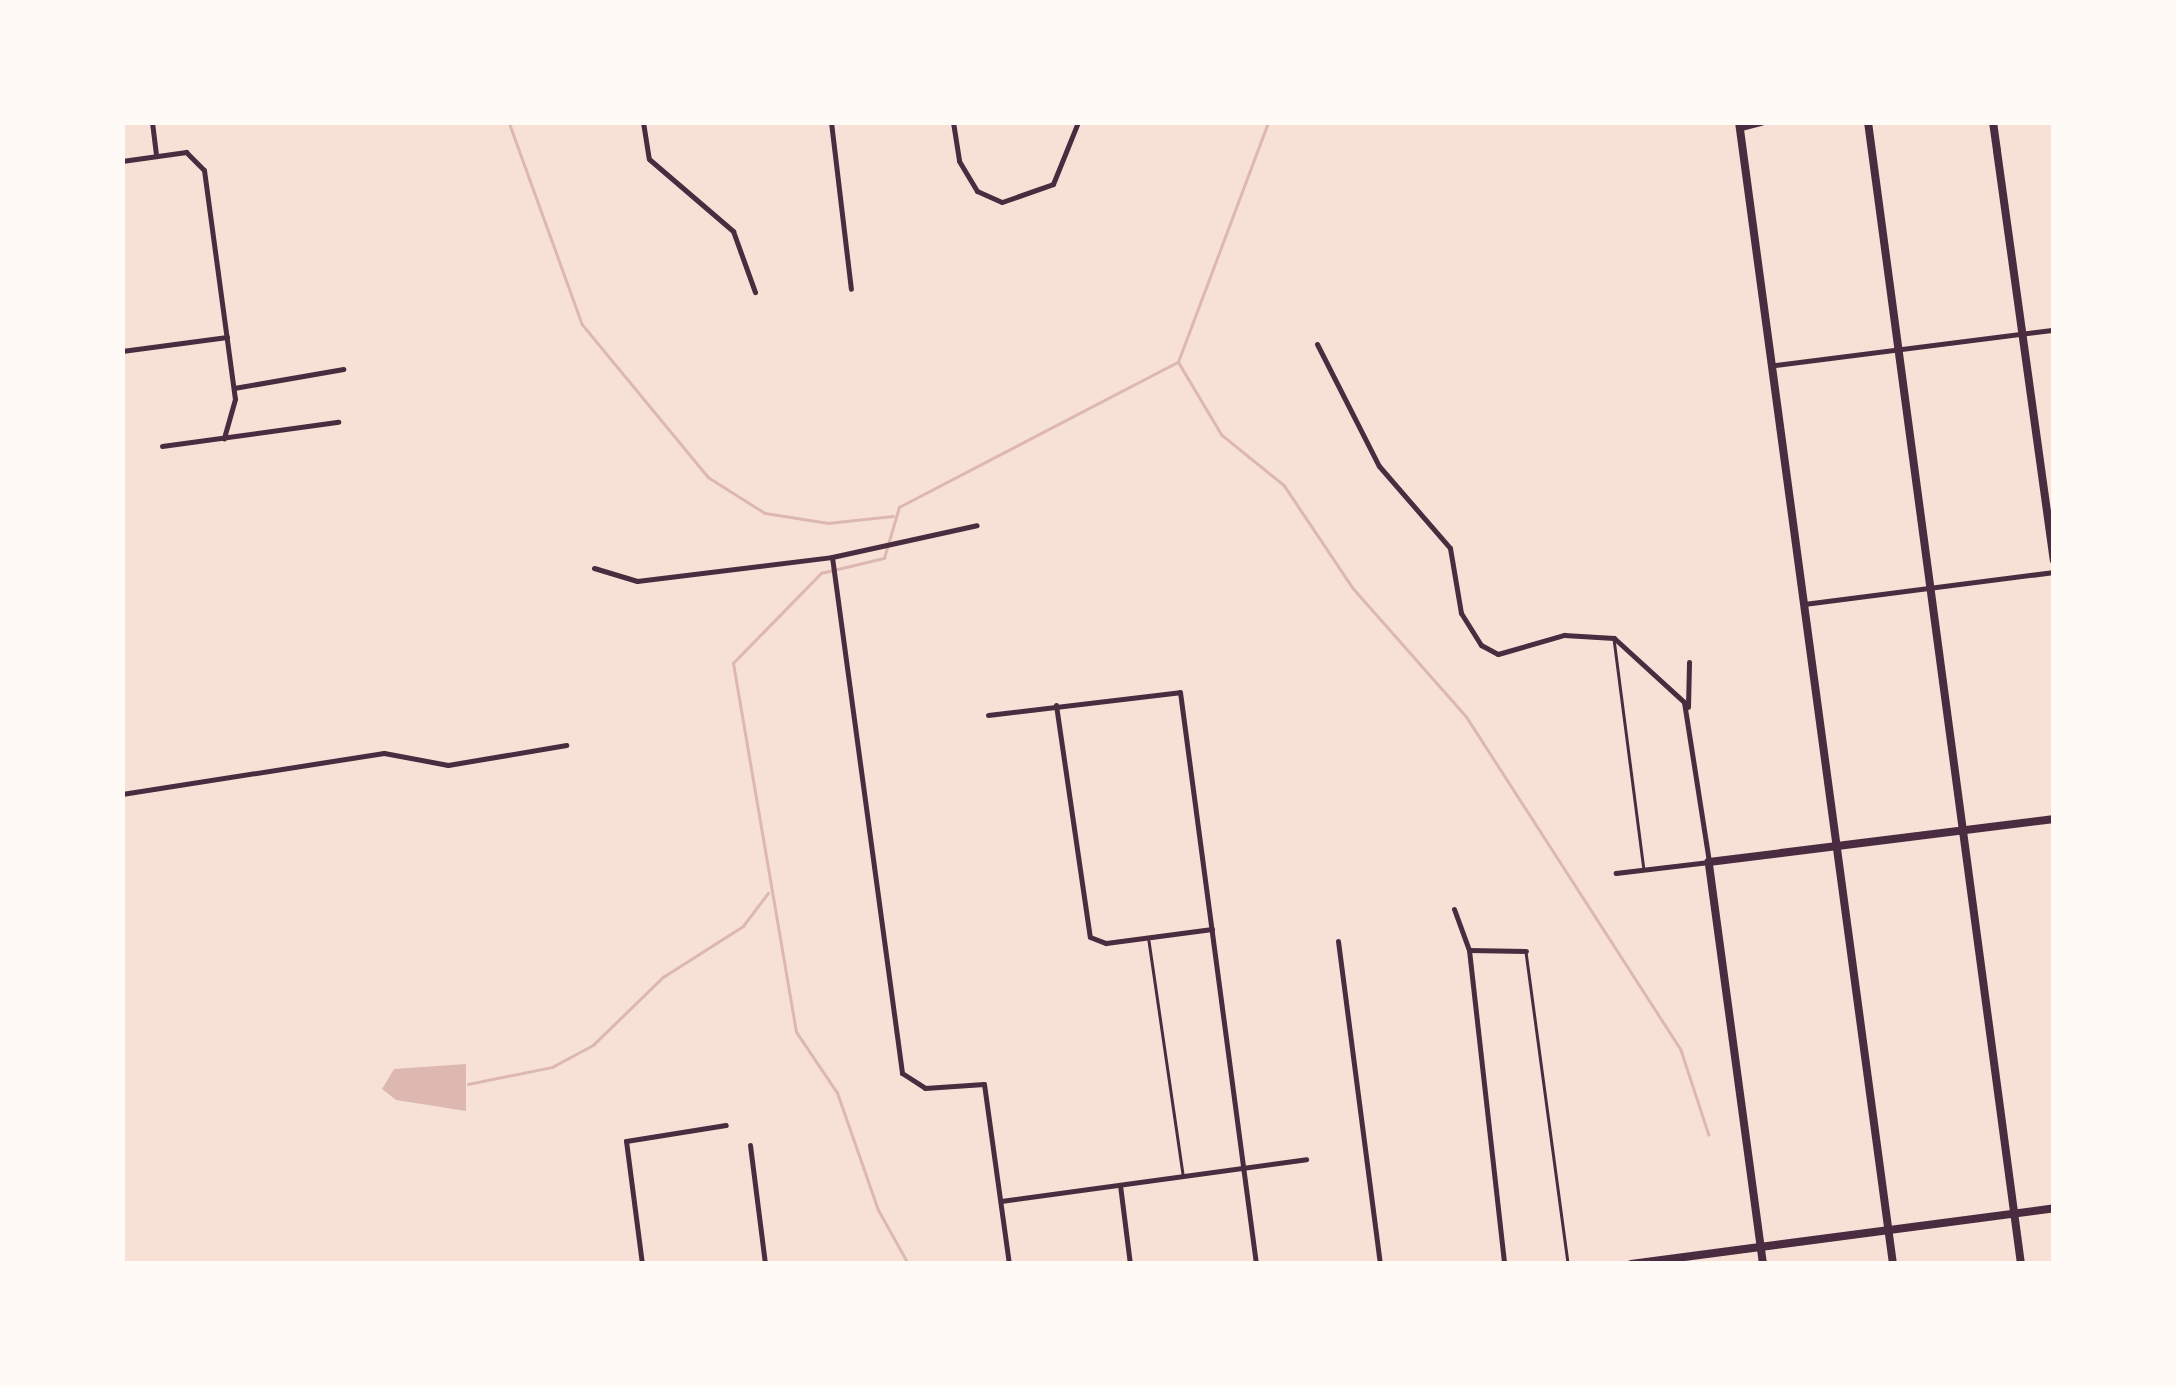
<!DOCTYPE html>
<style>
body{margin:0}
#map{position:relative;width:2176px;height:1386px;overflow:hidden;background:#f7e1d7;font-family:Overpass,sans-serif}
div>[style]{position:absolute}
.water>*{inset:0;background:#dcb8b0}
.stream>*{height:2.5px;margin:-1.25px;padding:0 1.25px;transform-origin:1.25px;border-radius:1.25px;background:#dcb8b0}
.service>*{height:2.5px;margin:-1.25px;padding:0 1.25px;transform-origin:1.25px;border-radius:1.25px;background:#4a2c40}
.minor>*{height:5px;margin:-2.5px;padding:0 2.5px;transform-origin:2.5px;border-radius:2.5px;background:#4a2c40}
.tertiary>*{height:8px;margin:-4px;padding:0 4px;transform-origin:4px;border-radius:4px;background:#4a2c40}
.secondary>*{height:8px;margin:-4px;padding:0 4px;transform-origin:4px;border-radius:4px;background:#4a2c40}
span{translate:-50% -50%;white-space:nowrap;text-align:center;line-height:1.15;-webkit-text-stroke:10px #fffaf5;paint-order:stroke}
.frame{position:absolute;inset:0;border:125px solid #fffaf5;pointer-events:none}
</style>
<div id="map">
<div class="water">
<i style="clip-path:polygon(466px 1064px,466px 1111px,396px 1100px,382px 1089px,394px 1069px)"></i>
</div>
<div class="stream">
<i style="left:509px;top:122px;width:215px;rotate:70.1deg"></i>
<i style="left:582px;top:324px;width:198px;rotate:50.5deg"></i>
<i style="left:708px;top:477px;width:67px;rotate:32.3deg"></i>
<i style="left:765px;top:513px;width:64px;rotate:9deg"></i>
<i style="left:828px;top:523px;width:65px;rotate:-6.1deg"></i>
<i style="left:1179px;top:363px;width:84px;rotate:59.2deg"></i>
<i style="left:1222px;top:435px;width:80px;rotate:38.9deg"></i>
<i style="left:1284px;top:485px;width:124px;rotate:56.2deg"></i>
<i style="left:1353px;top:588px;width:171px;rotate:48.6deg"></i>
<i style="left:1466px;top:716px;width:397px;rotate:57.2deg"></i>
<i style="left:1681px;top:1050px;width:89px;rotate:71.8deg"></i>
<i style="left:468px;top:1084px;width:86px;rotate:-11.4deg"></i>
<i style="left:552px;top:1067px;width:47px;rotate:-28.2deg"></i>
<i style="left:593px;top:1045px;width:98px;rotate:-44.2deg"></i>
<i style="left:663px;top:977px;width:95px;rotate:-32.5deg"></i>
<i style="left:743px;top:926px;width:41px;rotate:-52.9deg"></i>
<i style="left:908px;top:1264px;width:62px;rotate:-119.1deg"></i>
<i style="left:878px;top:1210px;width:124px;rotate:-109.3deg"></i>
<i style="left:837px;top:1093px;width:73px;rotate:-123.9deg"></i>
<i style="left:796px;top:1032px;width:374px;rotate:-99.7deg"></i>
<i style="left:733px;top:663px;width:126px;rotate:-45.6deg"></i>
<i style="left:821px;top:573px;width:65px;rotate:-13.4deg"></i>
<i style="left:884px;top:558px;width:53px;rotate:-73.6deg"></i>
<i style="left:899px;top:507px;width:314px;rotate:-27.5deg"></i>
<i style="left:1178px;top:362px;width:256px;rotate:-69.4deg"></i>
</div>
<div class="service">
<i style="left:1614px;top:639px;width:232px;rotate:82.6deg"></i>
<i style="left:1149px;top:941px;width:236px;rotate:81.7deg"></i>
<i style="left:1526px;top:952px;width:315px;rotate:82.3deg"></i>
</div>
<div class="minor">
<i style="left:152px;top:122px;width:34px;rotate:83deg"></i>
<i style="left:643px;top:122px;width:37px;rotate:81deg"></i>
<i style="left:649px;top:159px;width:111px;rotate:40.6deg"></i>
<i style="left:733px;top:231px;width:65px;rotate:70.2deg"></i>
<i style="left:831px;top:122px;width:168px;rotate:83.2deg"></i>
<i style="left:953px;top:122px;width:39px;rotate:81deg"></i>
<i style="left:959px;top:161px;width:35px;rotate:59deg"></i>
<i style="left:977px;top:191px;width:27px;rotate:24deg"></i>
<i style="left:1002px;top:202px;width:54px;rotate:-19.4deg"></i>
<i style="left:1053px;top:184px;width:67px;rotate:-68deg"></i>
<i style="left:122px;top:161px;width:65px;rotate:-8deg"></i>
<i style="left:186px;top:152px;width:25px;rotate:45deg"></i>
<i style="left:204px;top:170px;width:231px;rotate:82.3deg"></i>
<i style="left:235px;top:399px;width:41px;rotate:105.8deg"></i>
<i style="left:1317px;top:344px;width:137px;rotate:63.1deg"></i>
<i style="left:1379px;top:466px;width:108px;rotate:49.1deg"></i>
<i style="left:1450px;top:548px;width:66px;rotate:80.4deg"></i>
<i style="left:1461px;top:613px;width:38px;rotate:58deg"></i>
<i style="left:1481px;top:645px;width:19px;rotate:28deg"></i>
<i style="left:1498px;top:654px;width:69px;rotate:-16.1deg"></i>
<i style="left:1564px;top:635px;width:50px;rotate:3.4deg"></i>
<i style="left:1614px;top:638px;width:95px;rotate:42.4deg"></i>
<i style="left:1684px;top:702px;width:162px;rotate:81.1deg"></i>
<i style="left:1709px;top:862px;width:94px;rotate:173.3deg"></i>
<i style="left:122px;top:351px;width:106px;rotate:-7.6deg"></i>
<i style="left:1775px;top:365px;width:281px;rotate:-7.2deg"></i>
<i style="left:234px;top:388px;width:111px;rotate:-9.9deg"></i>
<i style="left:162px;top:446px;width:178px;rotate:-7.8deg"></i>
<i style="left:832px;top:557px;width:521px;rotate:82.27deg"></i>
<i style="left:902px;top:1073px;width:27px;rotate:33deg"></i>
<i style="left:925px;top:1088px;width:59px;rotate:-3.9deg"></i>
<i style="left:984px;top:1084px;width:182px;rotate:82.1deg"></i>
<i style="left:594px;top:568px;width:45px;rotate:16.8deg"></i>
<i style="left:637px;top:581px;width:196px;rotate:-7deg"></i>
<i style="left:832px;top:557px;width:148px;rotate:-12.4deg"></i>
<i style="left:1804px;top:604px;width:252px;rotate:-7.3deg"></i>
<i style="left:1056px;top:705px;width:234px;rotate:81.7deg"></i>
<i style="left:1090px;top:937px;width:17px;rotate:21deg"></i>
<i style="left:1106px;top:943px;width:107px;rotate:-7.5deg"></i>
<i style="left:1688px;top:707px;width:45px;rotate:-88.7deg"></i>
<i style="left:988px;top:715px;width:193px;rotate:-6.8deg"></i>
<i style="left:1180px;top:692px;width:577px;rotate:82.43deg"></i>
<i style="left:122px;top:794px;width:265px;rotate:-8.9deg"></i>
<i style="left:384px;top:753px;width:65px;rotate:10.6deg"></i>
<i style="left:448px;top:765px;width:120px;rotate:-9.6deg"></i>
<i style="left:1454px;top:909px;width:44px;rotate:69.9deg"></i>
<i style="left:1469px;top:950px;width:316px;rotate:83.6deg"></i>
<i style="left:1338px;top:941px;width:326px;rotate:82.6deg"></i>
<i style="left:1469px;top:950px;width:57px;rotate:1deg"></i>
<i style="left:750px;top:1145px;width:120px;rotate:82.8deg"></i>
<i style="left:1120px;top:1185px;width:80px;rotate:82.8deg"></i>
<i style="left:1001px;top:1201px;width:308px;rotate:-7.8deg"></i>
<i style="left:642px;top:1264px;width:124px;rotate:-97.4deg"></i>
<i style="left:626px;top:1141px;width:101px;rotate:-9.1deg"></i>
</div>
<div class="tertiary">
<i style="left:1868px;top:122px;width:1152px;rotate:82.37deg"></i>
<i style="left:1742px;top:127px;width:20px;rotate:-15deg"></i>
<i style="left:1997px;top:151px;width:413px;rotate:82.1deg"></i>
<i style="left:1631px;top:1264px;width:427px;rotate:-7.5deg"></i>
<i style="left:1763px;top:1264px;width:406px;rotate:-97.7deg"></i>
<i style="left:1709px;top:862px;width:348px;rotate:-7.1deg"></i>
</div>
<div class="secondary">
<i style="left:1739px;top:122px;width:1152px;rotate:82.32deg"></i>
<i style="left:1993px;top:122px;width:29px;rotate:82deg"></i>
</div>
<div class="frame"></div>
</div>
